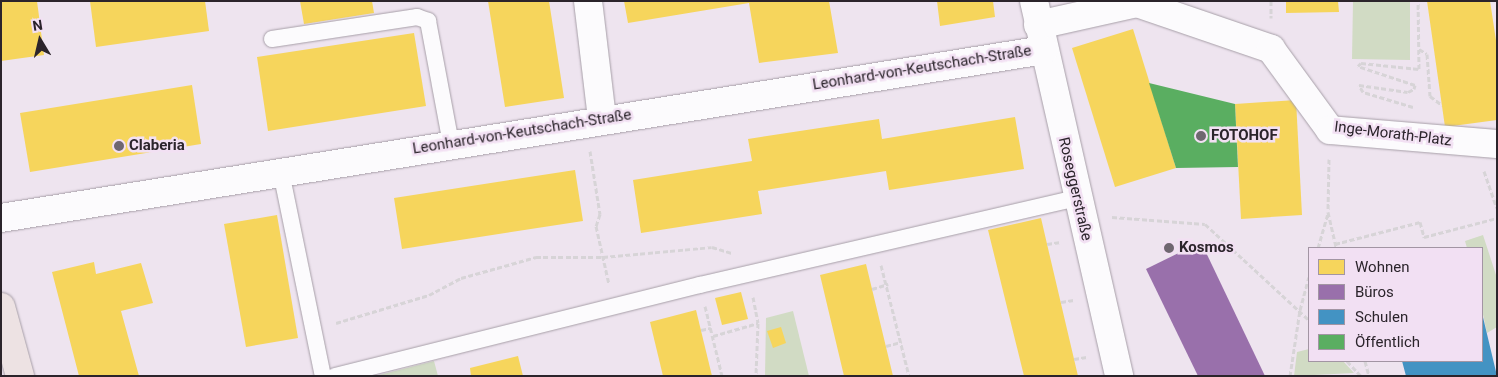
<!DOCTYPE html>
<meta charset="utf-8">
<style>
body{margin:0}
#map{position:relative;width:1498px;height:377px;overflow:hidden;background:#eee4ef;font-family:Roboto,sans-serif}
div>[style]{position:absolute}
.green>*{inset:0;background:#d1dbc4}
.homes>*{inset:0;background:#f6d55c}
.offices>*{inset:0;background:#9970ab}
.schools>*{inset:0;background:#4393c3}
.public>*{inset:0;background:#5aae61}
.path>*{height:3px;margin-top:-1.5px;transform-origin:0;background:repeating-linear-gradient(90deg,#d7d4d7 0 5px,transparent 0 7.5px)}
.roads{filter:drop-shadow(0 0 1px #a79fa8) drop-shadow(0 0 1px #a79fa8)}
.service>*{height:16px;margin:-8px;padding:0 8px;transform-origin:8px;border-radius:8px;background:#fcfbfd}
.minor>*{height:28px;margin:-14px;padding:0 14px;transform-origin:14px;border-radius:14px;background:#fcfbfd}
.primary>*{height:28px;margin:-14px;padding:0 14px;transform-origin:14px;border-radius:14px;background:#ede2e3}
.dots>*{width:14px;height:14px;translate:-50% -50%;box-sizing:border-box;border:2px solid #f2e0f3;border-radius:50%}
span{translate:-50% -50%;white-space:nowrap;text-align:center;line-height:1.15;-webkit-text-stroke:5px #f2e0f3;paint-order:stroke}
.street-label{font-size:15px;color:#2b242b}
.poi-label{font-size:15px;color:#2b242b;font-weight:700}
.left{translate:0 -50%;text-align:left}
.frame{position:absolute;inset:0;border:2px solid #2b242b;pointer-events:none}
.legend{position:absolute;left:1308px;top:247px;width:175px;height:115px;box-sizing:border-box;background:#f2e0f3;border:1px solid #a295a3;margin:0;padding:6px 9px;list-style:none;font-size:15px;color:#2b242b}
.legend li{display:flex;align-items:center;gap:10px;height:25px}
.legend b{width:25px;border:1px solid #a295a3}
.north{position:absolute;left:15px;top:15px;width:50px;height:50px;-webkit-text-stroke:4px #f2e0f3;paint-order:stroke;rotate:351deg;font-size:14px;font-weight:700;line-height:20px;text-align:center;color:#2b242b}
.north::after{content:'';display:block;margin:auto;width:18px;height:22px;background:#2b242b;clip-path:polygon(50% 0,100% 100%,50% 72%,0 100%)}
</style>
<div id="map">
<div class="green">
<i style="clip-path:polygon(1353px 1px,1410px 1px,1410px 60px,1352px 59px)"></i>
<i style="clip-path:polygon(1483px 235px,1497px 278px,1497px 327px,1487px 333px,1482px 310px,1482px 248px,1467px 248px,1465px 241px)"></i>
<i style="clip-path:polygon(793px 311px,809px 376px,765px 376px,766px 318px)"></i>
<i style="clip-path:polygon(1309px 349px,1309px 361px,1343px 361px,1354px 373px,1294px 376px,1297px 352px)"></i>
<i style="clip-path:polygon(434px 361px,438px 376px,375px 376px)"></i>
</div>
<div class="homes">
<i style="clip-path:polygon(1px 1px,37px 1px,44px 55px,1px 61px)"></i>
<i style="clip-path:polygon(90px 1px,205px 1px,209px 31px,96px 47px)"></i>
<i style="clip-path:polygon(300px 1px,372px 1px,374px 13px,304px 24px)"></i>
<i style="clip-path:polygon(488px 1px,549px 1px,564px 98px,505px 107px)"></i>
<i style="clip-path:polygon(624px 1px,829px 1px,838px 53px,759px 63px,749px 3px,628px 23px)"></i>
<i style="clip-path:polygon(937px 1px,993px 1px,995px 17px,940px 26px)"></i>
<i style="clip-path:polygon(1286px 1px,1338px 1px,1339px 12px,1286px 13px)"></i>
<i style="clip-path:polygon(1427px 1px,1490px 1px,1497px 47px,1497px 120px,1445px 127px)"></i>
<i style="clip-path:polygon(1133px 29px,1176px 168px,1115px 187px,1072px 48px)"></i>
<i style="clip-path:polygon(414px 33px,426px 106px,268px 131px,257px 57px)"></i>
<i style="clip-path:polygon(192px 85px,201px 144px,30px 172px,20px 113px)"></i>
<i style="clip-path:polygon(1296px 100px,1302px 215px,1241px 219px,1235px 104px)"></i>
<i style="clip-path:polygon(1015px 117px,1024px 169px,889px 190px,886px 171px,758px 191px,762px 214px,641px 233px,633px 180px,752px 161px,748px 139px,879px 119px,882px 139px)"></i>
<i style="clip-path:polygon(575px 170px,583px 221px,402px 249px,394px 198px)"></i>
<i style="clip-path:polygon(277px 215px,298px 338px,246px 347px,224px 224px)"></i>
<i style="clip-path:polygon(1041px 218px,1047px 244px,1078px 376px,1024px 376px,988px 230px)"></i>
<i style="clip-path:polygon(94px 262px,96px 274px,141px 263px,153px 303px,121px 311px,139px 376px,79px 376px,52px 272px)"></i>
<i style="clip-path:polygon(866px 264px,872px 289px,893px 376px,844px 376px,820px 275px)"></i>
<i style="clip-path:polygon(741px 292px,748px 319px,722px 325px,715px 298px)"></i>
<i style="clip-path:polygon(696px 310px,712px 376px,663px 376px,650px 322px)"></i>
<i style="clip-path:polygon(781px 327px,786px 343px,773px 348px,767px 331px)"></i>
<i style="clip-path:polygon(518px 356px,523px 376px,471px 376px,470px 368px)"></i>
</div>
<div class="offices">
<i style="clip-path:polygon(1201px 242px,1265px 376px,1198px 376px,1146px 269px)"></i>
</div>
<div class="schools">
<i style="clip-path:polygon(1482px 313px,1497px 376px,1406px 376px,1402px 361px,1482px 361px)"></i>
</div>
<div class="public">
<i style="clip-path:polygon(1149px 83px,1235px 104px,1238px 167px,1176px 168px)"></i>
</div>
<div class="path">
<i style="left:1271px;top:1px;width:17px;rotate:90deg"></i>
<i style="left:1419px;top:49px;width:9px;rotate:32deg"></i>
<i style="left:1427px;top:54px;width:42px;rotate:85.9deg"></i>
<i style="left:1430px;top:96px;width:15px;rotate:37deg"></i>
<i style="left:1413px;top:107px;width:52px;rotate:-163.3deg"></i>
<i style="left:1363px;top:92px;width:8px;rotate:-120deg"></i>
<i style="left:1359px;top:85px;width:49px;rotate:8.1deg"></i>
<i style="left:1408px;top:92px;width:7px;rotate:-27deg"></i>
<i style="left:1414px;top:89px;width:4px;rotate:-76deg"></i>
<i style="left:1415px;top:85px;width:60px;rotate:-161.6deg"></i>
<i style="left:1358px;top:66px;width:4px;rotate:-45deg"></i>
<i style="left:1361px;top:63px;width:58px;rotate:5.9deg"></i>
<i style="left:1419px;top:69px;width:68px;rotate:-90.8deg"></i>
<i style="left:590px;top:151px;width:64px;rotate:81deg"></i>
<i style="left:600px;top:214px;width:13px;rotate:108deg"></i>
<i style="left:596px;top:226px;width:59px;rotate:77.4deg"></i>
<i style="left:1329px;top:159px;width:53px;rotate:91.1deg"></i>
<i style="left:1328px;top:212px;width:37px;rotate:77deg"></i>
<i style="left:1484px;top:171px;width:39px;rotate:71deg"></i>
<i style="left:1112px;top:217px;width:93px;rotate:4.3deg"></i>
<i style="left:1205px;top:224px;width:142px;rotate:42.7deg"></i>
<i style="left:1047px;top:244px;width:14px;rotate:-8deg"></i>
<i style="left:1335px;top:244px;width:88px;rotate:-14.5deg"></i>
<i style="left:1420px;top:222px;width:16px;rotate:75deg"></i>
<i style="left:1424px;top:237px;width:75px;rotate:-14.6deg"></i>
<i style="left:1318px;top:248px;width:36px;rotate:-74deg"></i>
<i style="left:881px;top:265px;width:114px;rotate:75.8deg"></i>
<i style="left:872px;top:289px;width:17px;rotate:-17deg"></i>
<i style="left:753px;top:297px;width:26px;rotate:79deg"></i>
<i style="left:758px;top:323px;width:53px;rotate:92.2deg"></i>
<i style="left:1061px;top:302px;width:13px;rotate:-9deg"></i>
<i style="left:705px;top:306px;width:72px;rotate:76.3deg"></i>
<i style="left:336px;top:323px;width:97px;rotate:-16.8deg"></i>
<i style="left:429px;top:295px;width:36px;rotate:-28deg"></i>
<i style="left:461px;top:278px;width:78px;rotate:-15.6deg"></i>
<i style="left:536px;top:257px;width:67px"></i>
<i style="left:603px;top:257px;width:109px;rotate:-5.2deg"></i>
<i style="left:712px;top:247px;width:21px;rotate:17deg"></i>
<i style="left:701px;top:330px;width:10px;rotate:-11deg"></i>
<i style="left:713px;top:336px;width:47px;rotate:-16.1deg"></i>
<i style="left:886px;top:346px;width:16px;rotate:-15deg"></i>
<i style="left:1074px;top:359px;width:13px;rotate:-9deg"></i>
<i style="left:1347px;top:361px;width:21px;rotate:47deg"></i>
<i style="left:1365px;top:361px;width:16px;rotate:75deg"></i>
<i style="left:1290px;top:376px;width:67px;rotate:-81.4deg"></i>
<i style="left:1300px;top:310px;width:34px;rotate:-75deg"></i>
</div>
<div class="roads">
<div class="service">
<i style="left:272px;top:39px;width:147px;rotate:-8.6deg"></i>
<i style="left:417px;top:17px;width:12px;rotate:20deg"></i>
<i style="left:428px;top:21px;width:125px;rotate:79.4deg"></i>
<i style="left:281px;top:172px;width:208px;rotate:78.4deg"></i>
<i style="left:335px;top:376px;width:376px;rotate:-14deg"></i>
<i style="left:700px;top:285px;width:387px;rotate:-13deg"></i>
</div>
<div class="minor">
<i style="left:588px;top:1px;width:118px;rotate:83.2deg"></i>
<i style="left:1034px;top:1px;width:385px;rotate:77.2deg"></i>
<i style="left:1038px;top:25px;width:101px;rotate:-12.5deg"></i>
<i style="left:1137px;top:3px;width:142px;rotate:18.9deg"></i>
<i style="left:1271px;top:49px;width:100px;rotate:53.9deg"></i>
<i style="left:1330px;top:130px;width:168px;rotate:4.8deg"></i>
<i style="left:1px;top:218px;width:1056px;rotate:-9.15deg"></i>
</div>
<div class="primary">
<i style="left:1px;top:307px;width:72px;rotate:74.6deg"></i>
</div>
</div>
<div class="dots">
<i style="left:1201px;top:136px;background:#6f6770"></i>
<i style="left:119px;top:146px;background:#6f6770"></i>
<i style="left:1169px;top:248px;background:#6f6770"></i>
</div>
<div class="street-label">
<span style="left:922px;top:68px;rotate:-9deg">Leonhard-von-Keutschach-Straße</span>
<span style="left:522px;top:132px;rotate:-9deg">Leonhard-von-Keutschach-Straße</span>
<span style="left:1393px;top:134px;rotate:7deg">Inge-Morath-Platz</span>
<span style="left:1075px;top:189px;rotate:77deg">Roseggerstraße</span>
</div>
<div class="poi-label">
<span class="left" style="left:1211px;top:136px">FOTOHOF</span>
<span class="left" style="left:129px;top:146px">Claberia</span>
<span class="left" style="left:1179px;top:248px">Kosmos</span>
</div>
<div class="frame"></div>
<ul class="legend">
<li><b style="height:14px;background:#f6d55c"></b>Wohnen</li>
<li><b style="height:14px;background:#9970ab"></b>Büros</li>
<li><b style="height:14px;background:#4393c3"></b>Schulen</li>
<li><b style="height:14px;background:#5aae61"></b>Öffentlich</li>
</ul>
<div class="north">N</div>
</div>
